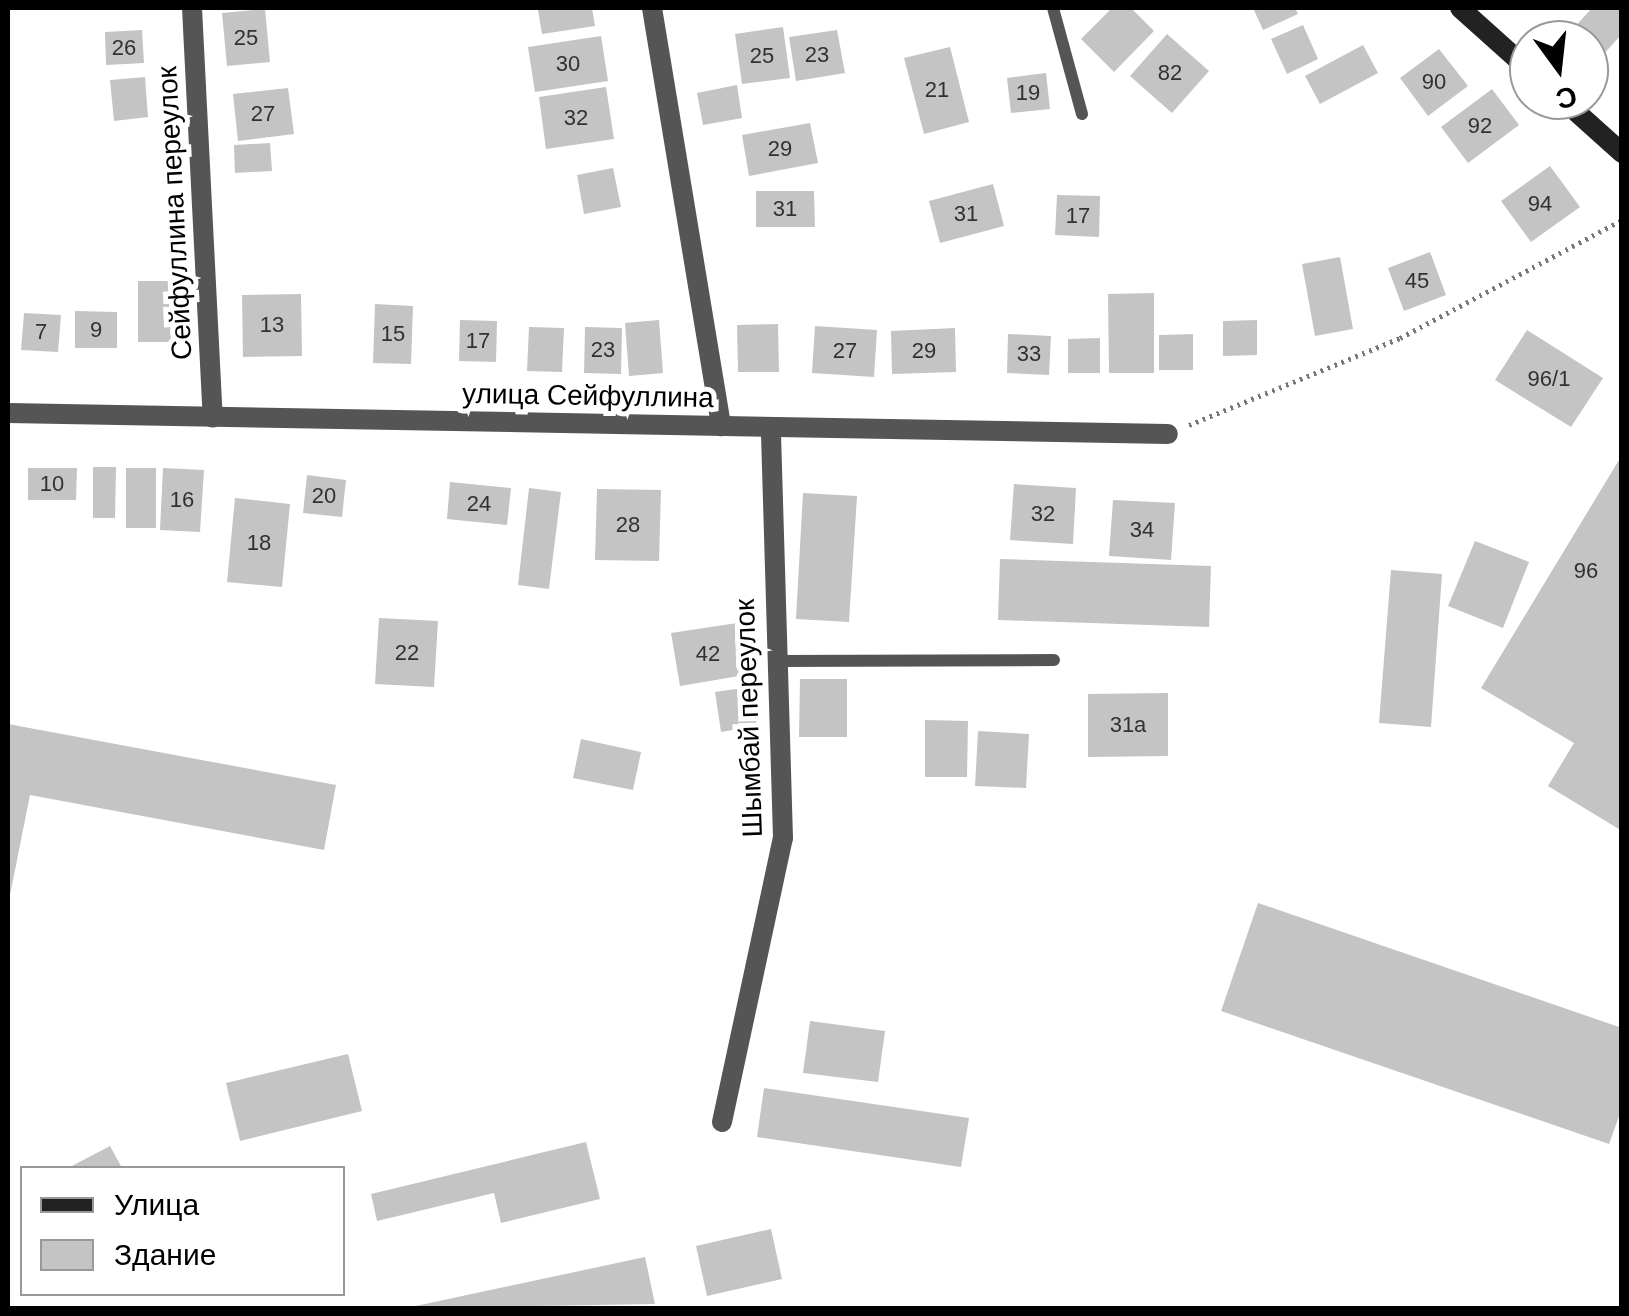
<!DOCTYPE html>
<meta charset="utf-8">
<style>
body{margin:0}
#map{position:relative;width:1629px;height:1316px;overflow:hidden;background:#fff;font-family:Arial,sans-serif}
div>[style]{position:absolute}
.building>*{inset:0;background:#c4c4c4}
.path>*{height:5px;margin-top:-2.5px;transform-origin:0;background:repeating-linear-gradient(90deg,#777 0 2.5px,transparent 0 7.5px)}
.lane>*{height:12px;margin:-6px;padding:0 6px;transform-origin:6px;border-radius:6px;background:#555}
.street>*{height:20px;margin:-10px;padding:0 10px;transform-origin:10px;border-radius:10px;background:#555}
.secondary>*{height:20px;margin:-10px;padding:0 10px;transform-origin:10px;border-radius:10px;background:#222}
span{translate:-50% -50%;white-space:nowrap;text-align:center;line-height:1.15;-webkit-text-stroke:10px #fff;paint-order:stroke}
.number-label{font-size:22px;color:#313131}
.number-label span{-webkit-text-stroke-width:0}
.street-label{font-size:28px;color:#000}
.frame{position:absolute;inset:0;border:10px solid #000;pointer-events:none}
.legend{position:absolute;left:20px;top:1166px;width:325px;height:130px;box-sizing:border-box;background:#fff;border:2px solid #999;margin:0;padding:12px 18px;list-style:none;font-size:30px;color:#000}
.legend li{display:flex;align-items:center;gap:20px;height:50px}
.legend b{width:50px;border:2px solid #999}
.north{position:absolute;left:1509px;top:20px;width:100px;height:100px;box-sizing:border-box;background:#fff;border:2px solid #999;border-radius:50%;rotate:165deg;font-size:28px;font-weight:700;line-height:40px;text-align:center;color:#000}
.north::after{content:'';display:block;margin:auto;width:35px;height:45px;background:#000;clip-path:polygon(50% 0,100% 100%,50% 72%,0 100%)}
</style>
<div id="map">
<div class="building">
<i style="clip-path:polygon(592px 8px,595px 26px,542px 34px,538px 10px)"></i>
<i style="clip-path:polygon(1112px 8px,1131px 8px,1154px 31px,1114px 72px,1081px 39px)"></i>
<i style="clip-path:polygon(1253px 8px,1295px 8px,1298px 14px,1263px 30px)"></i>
<i style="clip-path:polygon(1592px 8px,1622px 8px,1622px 34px,1600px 58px,1589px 40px,1570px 32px)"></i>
<i style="clip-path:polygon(265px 9px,270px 62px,227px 66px,222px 13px)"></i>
<i style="clip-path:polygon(1303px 25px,1318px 59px,1287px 74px,1271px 39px)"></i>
<i style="clip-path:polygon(783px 27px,790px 78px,742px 84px,735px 34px)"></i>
<i style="clip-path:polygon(142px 30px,144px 63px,106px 65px,105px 32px)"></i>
<i style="clip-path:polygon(837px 30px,845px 73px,796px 81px,789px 37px)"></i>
<i style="clip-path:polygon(1167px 34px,1209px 71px,1172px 113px,1130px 76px)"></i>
<i style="clip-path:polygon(601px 36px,608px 81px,535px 92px,528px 47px)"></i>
<i style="clip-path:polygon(1363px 45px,1378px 73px,1320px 104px,1305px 76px)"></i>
<i style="clip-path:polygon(950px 47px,969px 122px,924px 134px,904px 58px)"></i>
<i style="clip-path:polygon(1439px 49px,1468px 86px,1428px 116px,1400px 78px)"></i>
<i style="clip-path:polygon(1046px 73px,1050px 109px,1011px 113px,1007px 78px)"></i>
<i style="clip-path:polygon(145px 77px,148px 117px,114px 121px,110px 80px)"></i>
<i style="clip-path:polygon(737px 85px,742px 118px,703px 125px,697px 93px)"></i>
<i style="clip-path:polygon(606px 87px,614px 139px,546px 149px,539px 97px)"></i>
<i style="clip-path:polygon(288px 88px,294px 134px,238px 141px,233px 94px)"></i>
<i style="clip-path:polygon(1492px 89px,1519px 125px,1468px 163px,1441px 127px)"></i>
<i style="clip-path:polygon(810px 123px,818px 163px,749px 176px,742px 135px)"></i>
<i style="clip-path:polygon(270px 143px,272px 171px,235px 173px,234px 145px)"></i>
<i style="clip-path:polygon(1550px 166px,1580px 207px,1531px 242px,1501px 201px)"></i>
<i style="clip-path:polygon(613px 168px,621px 207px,584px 214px,577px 175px)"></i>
<i style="clip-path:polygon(993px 184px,1004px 226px,940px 243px,929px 201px)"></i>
<i style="clip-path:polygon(756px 191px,814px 191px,815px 227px,756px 227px)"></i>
<i style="clip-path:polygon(1057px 195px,1100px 196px,1099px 237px,1055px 235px)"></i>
<i style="clip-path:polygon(1430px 252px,1446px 295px,1404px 311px,1388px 268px)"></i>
<i style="clip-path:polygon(1340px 257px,1353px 329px,1315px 336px,1302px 264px)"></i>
<i style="clip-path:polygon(138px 281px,171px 281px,171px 342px,138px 342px)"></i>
<i style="clip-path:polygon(1154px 293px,1154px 373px,1109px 373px,1108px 294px)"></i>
<i style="clip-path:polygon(301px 294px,302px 356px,243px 357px,242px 295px)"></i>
<i style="clip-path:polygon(375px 304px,413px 306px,411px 364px,373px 363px)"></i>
<i style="clip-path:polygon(75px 311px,117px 312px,117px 348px,75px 348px)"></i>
<i style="clip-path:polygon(24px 313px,61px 315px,58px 352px,21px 350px)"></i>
<i style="clip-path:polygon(460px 320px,497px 321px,496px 362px,459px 361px)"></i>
<i style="clip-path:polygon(659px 320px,663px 373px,629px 376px,625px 323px)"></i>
<i style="clip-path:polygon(1257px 320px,1257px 355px,1223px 356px,1223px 321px)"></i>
<i style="clip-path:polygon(778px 324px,779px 372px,738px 372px,737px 325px)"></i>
<i style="clip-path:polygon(815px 326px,877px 330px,874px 377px,812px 373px)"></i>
<i style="clip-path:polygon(529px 327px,564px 328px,562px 372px,527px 371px)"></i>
<i style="clip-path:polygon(585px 327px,622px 328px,621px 374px,584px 373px)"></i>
<i style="clip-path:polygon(955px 328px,956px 372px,892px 374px,891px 331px)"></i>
<i style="clip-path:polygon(1527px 330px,1603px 378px,1571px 427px,1495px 380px)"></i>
<i style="clip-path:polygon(1008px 334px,1051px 336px,1049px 375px,1007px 373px)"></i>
<i style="clip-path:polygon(1193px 334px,1193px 370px,1159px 370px,1159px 335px)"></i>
<i style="clip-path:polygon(1100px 338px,1100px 373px,1068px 373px,1068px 339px)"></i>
<i style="clip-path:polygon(1622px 455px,1622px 831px,1548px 786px,1574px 743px,1481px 688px)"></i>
<i style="clip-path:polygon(93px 467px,116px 467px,115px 518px,93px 518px)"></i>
<i style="clip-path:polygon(28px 468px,77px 468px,76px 500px,28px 500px)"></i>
<i style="clip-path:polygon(126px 468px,156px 468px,156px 528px,126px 528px)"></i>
<i style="clip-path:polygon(163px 468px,204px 470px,200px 532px,160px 530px)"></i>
<i style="clip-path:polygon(307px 475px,346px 480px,342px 517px,303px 513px)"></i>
<i style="clip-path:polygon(450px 482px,511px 488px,507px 525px,447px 519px)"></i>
<i style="clip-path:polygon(1014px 484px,1076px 488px,1073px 544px,1010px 540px)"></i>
<i style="clip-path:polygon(529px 488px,561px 492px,549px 589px,518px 585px)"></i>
<i style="clip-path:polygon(597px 489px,661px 490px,659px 561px,595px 560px)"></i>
<i style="clip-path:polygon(803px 493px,857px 496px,849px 622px,796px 619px)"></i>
<i style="clip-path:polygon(235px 498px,290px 504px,282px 587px,227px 582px)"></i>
<i style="clip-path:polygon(1113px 500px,1175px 503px,1171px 560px,1109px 556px)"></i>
<i style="clip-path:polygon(1475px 541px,1529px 562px,1503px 628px,1448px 606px)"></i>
<i style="clip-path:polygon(1000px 559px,1211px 566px,1209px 627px,998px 620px)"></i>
<i style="clip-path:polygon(1391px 570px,1442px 574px,1431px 727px,1379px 723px)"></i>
<i style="clip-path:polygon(379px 618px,438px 621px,434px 687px,375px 684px)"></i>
<i style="clip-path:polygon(737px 623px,745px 675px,680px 686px,671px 633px)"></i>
<i style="clip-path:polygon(800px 679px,847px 679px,847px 737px,799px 737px)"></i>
<i style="clip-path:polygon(750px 687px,757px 726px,721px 732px,715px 692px)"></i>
<i style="clip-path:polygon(1168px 693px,1168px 756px,1088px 757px,1088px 694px)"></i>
<i style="clip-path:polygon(925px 720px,968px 721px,967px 777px,925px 777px)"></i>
<i style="clip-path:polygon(8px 724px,336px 785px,324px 850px,30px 795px,8px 905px)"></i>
<i style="clip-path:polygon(978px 731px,1029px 734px,1026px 788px,975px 786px)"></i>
<i style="clip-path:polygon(581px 739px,641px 752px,633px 790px,573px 778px)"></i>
<i style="clip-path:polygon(1258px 903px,1622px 1028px,1622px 1108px,1609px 1144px,1221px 1011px)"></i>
<i style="clip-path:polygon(810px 1021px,885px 1031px,878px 1082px,803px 1073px)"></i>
<i style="clip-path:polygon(348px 1054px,362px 1111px,240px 1141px,226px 1083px)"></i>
<i style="clip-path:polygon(764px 1088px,969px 1118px,961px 1167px,757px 1137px)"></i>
<i style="clip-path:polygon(586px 1142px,600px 1199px,501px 1223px,494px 1193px,377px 1221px,371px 1194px)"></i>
<i style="clip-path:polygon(110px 1146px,122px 1168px,68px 1168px)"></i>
<i style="clip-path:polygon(771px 1229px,782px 1279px,707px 1296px,696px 1246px)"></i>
<i style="clip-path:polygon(645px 1257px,655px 1304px,411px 1308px,411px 1307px)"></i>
</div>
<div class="path">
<i style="left:1189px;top:425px;width:228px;rotate:-22.4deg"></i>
<i style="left:1400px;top:338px;width:251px;rotate:-28deg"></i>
</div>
<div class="lane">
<i style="left:1053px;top:8px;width:110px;rotate:74.7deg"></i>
<i style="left:774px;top:661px;width:280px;rotate:-0.2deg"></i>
</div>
<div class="street">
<i style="left:192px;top:8px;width:410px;rotate:87.1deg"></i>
<i style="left:652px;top:8px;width:424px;rotate:80.6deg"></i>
<i style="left:8px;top:413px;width:1160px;rotate:1.04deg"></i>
<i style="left:722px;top:1122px;width:290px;rotate:-77.9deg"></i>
<i style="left:783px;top:838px;width:411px;rotate:-91.7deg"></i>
</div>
<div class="secondary">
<i style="left:1460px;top:8px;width:93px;rotate:41.9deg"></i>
<i style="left:1563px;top:100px;width:79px;rotate:41.9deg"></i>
</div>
<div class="number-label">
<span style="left:246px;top:38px">25</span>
<span style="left:124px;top:48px">26</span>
<span style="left:817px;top:55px">23</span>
<span style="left:762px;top:56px">25</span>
<span style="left:568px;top:64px">30</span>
<span style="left:1170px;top:73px">82</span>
<span style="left:1434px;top:82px">90</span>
<span style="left:937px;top:90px">21</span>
<span style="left:1028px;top:93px">19</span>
<span style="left:263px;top:114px">27</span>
<span style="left:576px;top:118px">32</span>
<span style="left:1480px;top:126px">92</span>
<span style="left:780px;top:149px">29</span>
<span style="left:1540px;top:204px">94</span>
<span style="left:785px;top:209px">31</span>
<span style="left:966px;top:214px">31</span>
<span style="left:1078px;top:216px">17</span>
<span style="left:1417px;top:281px">45</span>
<span style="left:272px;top:325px">13</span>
<span style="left:96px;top:330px">9</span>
<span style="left:41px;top:332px">7</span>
<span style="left:393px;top:334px">15</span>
<span style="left:478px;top:341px">17</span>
<span style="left:603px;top:350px">23</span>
<span style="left:845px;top:351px">27</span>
<span style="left:924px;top:351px">29</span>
<span style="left:1029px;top:354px">33</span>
<span style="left:1549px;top:379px">96/1</span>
<span style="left:52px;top:484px">10</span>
<span style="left:324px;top:496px">20</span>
<span style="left:182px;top:500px">16</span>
<span style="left:479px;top:504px">24</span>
<span style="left:1043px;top:514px">32</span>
<span style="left:628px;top:525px">28</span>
<span style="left:1142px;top:530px">34</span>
<span style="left:259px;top:543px">18</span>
<span style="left:1586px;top:571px">96</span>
<span style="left:407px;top:653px">22</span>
<span style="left:708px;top:654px">42</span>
<span style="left:1128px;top:725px">31а</span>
</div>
<div class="street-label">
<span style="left:175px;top:213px;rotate:-93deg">Сейфуллина переулок</span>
<span style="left:588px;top:396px;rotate:1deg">улица Сейфуллина</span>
<span style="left:749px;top:718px;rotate:-92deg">Шымбай переулок</span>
</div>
<div class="frame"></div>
<ul class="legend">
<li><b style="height:12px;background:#222"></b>Улица</li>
<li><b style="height:28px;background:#c4c4c4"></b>Здание</li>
</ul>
<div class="north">С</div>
</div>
